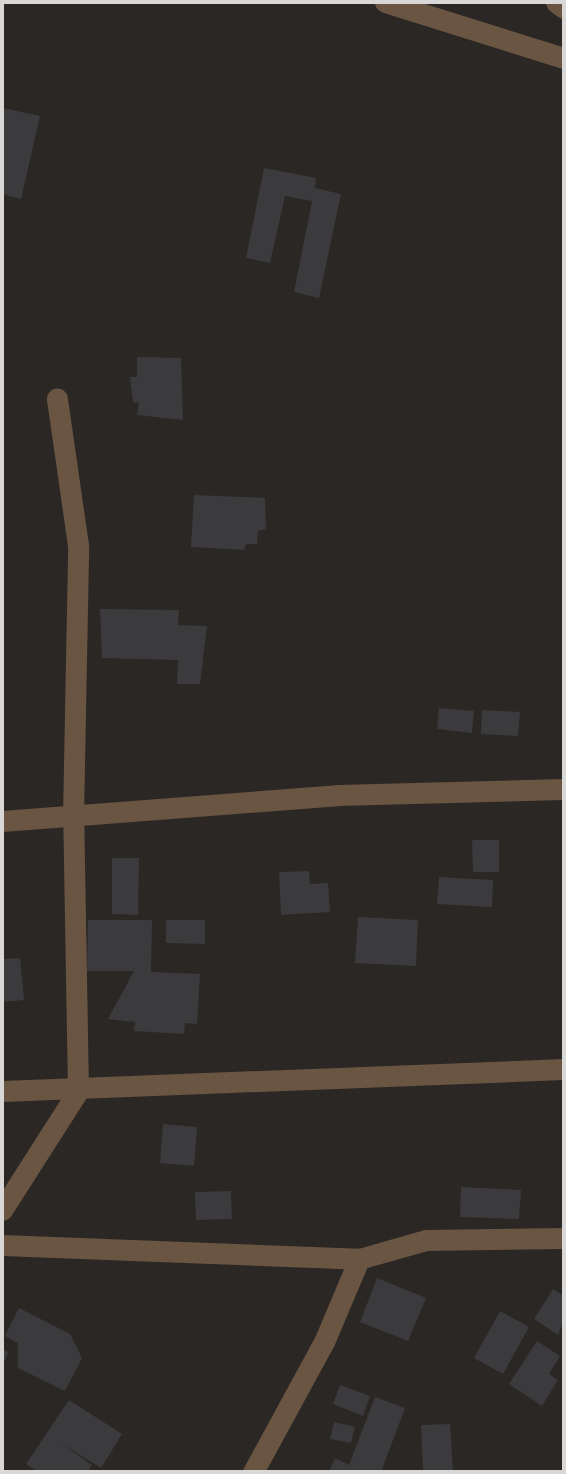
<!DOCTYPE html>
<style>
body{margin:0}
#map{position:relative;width:566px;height:1474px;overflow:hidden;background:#2a2724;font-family:"Titillium Web",sans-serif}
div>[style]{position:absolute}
.building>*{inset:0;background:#3b3b3e}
.street>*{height:21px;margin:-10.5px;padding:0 10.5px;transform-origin:10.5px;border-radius:10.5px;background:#6a5442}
span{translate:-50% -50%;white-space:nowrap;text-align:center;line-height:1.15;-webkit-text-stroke:5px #11100f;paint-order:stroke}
.frame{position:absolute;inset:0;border:4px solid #d9d8d6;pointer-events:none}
</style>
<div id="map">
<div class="building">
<i style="clip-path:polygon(3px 108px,40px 116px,21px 199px,2px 194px)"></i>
<i style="clip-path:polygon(264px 168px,316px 178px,315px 188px,341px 194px,319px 298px,294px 292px,312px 201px,285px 196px,270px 263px,246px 258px)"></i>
<i style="clip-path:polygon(137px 357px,181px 358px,183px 420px,137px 415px,139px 402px,133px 403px,130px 377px,137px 377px)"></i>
<i style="clip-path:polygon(194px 495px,265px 498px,266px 529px,258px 531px,257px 544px,246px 544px,244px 550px,191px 547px)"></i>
<i style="clip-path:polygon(100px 609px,179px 610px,178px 625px,207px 626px,200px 684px,177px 684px,178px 660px,102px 658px)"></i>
<i style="clip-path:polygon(439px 708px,474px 711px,472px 733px,437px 729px)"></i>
<i style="clip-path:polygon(482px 710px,520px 712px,518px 736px,481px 734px)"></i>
<i style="clip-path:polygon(472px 840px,499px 840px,499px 872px,473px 872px)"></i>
<i style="clip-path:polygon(112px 858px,139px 858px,138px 915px,112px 914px)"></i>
<i style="clip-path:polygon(309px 871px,310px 884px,328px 883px,330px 912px,281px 915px,279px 872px)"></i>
<i style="clip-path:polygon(439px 877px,493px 880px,492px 907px,437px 904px)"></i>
<i style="clip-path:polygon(358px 917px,418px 920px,416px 966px,355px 963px)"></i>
<i style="clip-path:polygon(88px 920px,152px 920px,151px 972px,200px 974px,197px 1024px,185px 1023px,184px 1034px,134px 1031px,135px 1022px,108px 1019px,134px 971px,87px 971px)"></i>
<i style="clip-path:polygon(166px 920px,205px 920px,205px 944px,166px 943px)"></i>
<i style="clip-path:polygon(20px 958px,24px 1000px,2px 1002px,2px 959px)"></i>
<i style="clip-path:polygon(163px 1124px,197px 1127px,194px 1166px,160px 1163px)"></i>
<i style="clip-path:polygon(461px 1187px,521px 1190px,519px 1219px,460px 1217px)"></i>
<i style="clip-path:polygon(231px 1191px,232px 1219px,196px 1220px,195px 1192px)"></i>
<i style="clip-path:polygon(377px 1278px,426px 1298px,408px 1341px,360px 1322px)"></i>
<i style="clip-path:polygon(553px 1289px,564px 1296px,564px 1319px,558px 1335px,534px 1319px)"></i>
<i style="clip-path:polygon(19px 1308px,70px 1334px,82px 1358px,65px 1391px,18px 1368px,18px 1343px,5px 1336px)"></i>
<i style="clip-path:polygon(500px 1311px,529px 1327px,503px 1374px,474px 1358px)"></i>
<i style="clip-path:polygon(537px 1341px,560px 1356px,549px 1374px,558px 1380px,542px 1406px,509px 1384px)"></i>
<i style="clip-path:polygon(2px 1349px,8px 1352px,2px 1368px)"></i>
<i style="clip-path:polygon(340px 1385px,370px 1396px,363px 1416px,333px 1404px)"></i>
<i style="clip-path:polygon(375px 1397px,405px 1408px,381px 1472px,329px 1472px,335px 1458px,349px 1465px)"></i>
<i style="clip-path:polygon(69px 1400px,122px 1434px,101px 1468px,61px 1443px,92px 1465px,87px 1472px,38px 1472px,26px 1464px)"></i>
<i style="clip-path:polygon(334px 1422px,355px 1427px,351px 1443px,330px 1439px)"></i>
<i style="clip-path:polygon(450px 1424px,453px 1472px,423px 1472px,421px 1425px)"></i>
</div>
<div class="street">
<i style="left:385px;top:2px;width:188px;rotate:17.4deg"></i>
<i style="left:556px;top:2px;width:10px;rotate:37deg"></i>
<i style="left:2px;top:821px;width:336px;rotate:-4.4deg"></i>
<i style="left:337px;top:795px;width:227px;rotate:-1.5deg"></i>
<i style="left:2px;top:1091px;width:562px;rotate:-2.24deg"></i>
<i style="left:2px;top:1210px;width:141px;rotate:-57.4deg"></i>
<i style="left:78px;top:1091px;width:274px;rotate:-91deg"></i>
<i style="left:73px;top:817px;width:272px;rotate:-88.9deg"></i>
<i style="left:78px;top:545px;width:148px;rotate:-98.2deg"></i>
<i style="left:2px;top:1245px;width:357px;rotate:2.2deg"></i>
<i style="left:359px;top:1259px;width:70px;rotate:-15.8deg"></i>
<i style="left:426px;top:1240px;width:138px;rotate:-0.8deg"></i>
<i style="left:253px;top:1472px;width:148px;rotate:-61.4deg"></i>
<i style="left:324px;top:1342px;width:90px;rotate:-67.1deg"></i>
</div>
<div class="frame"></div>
</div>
